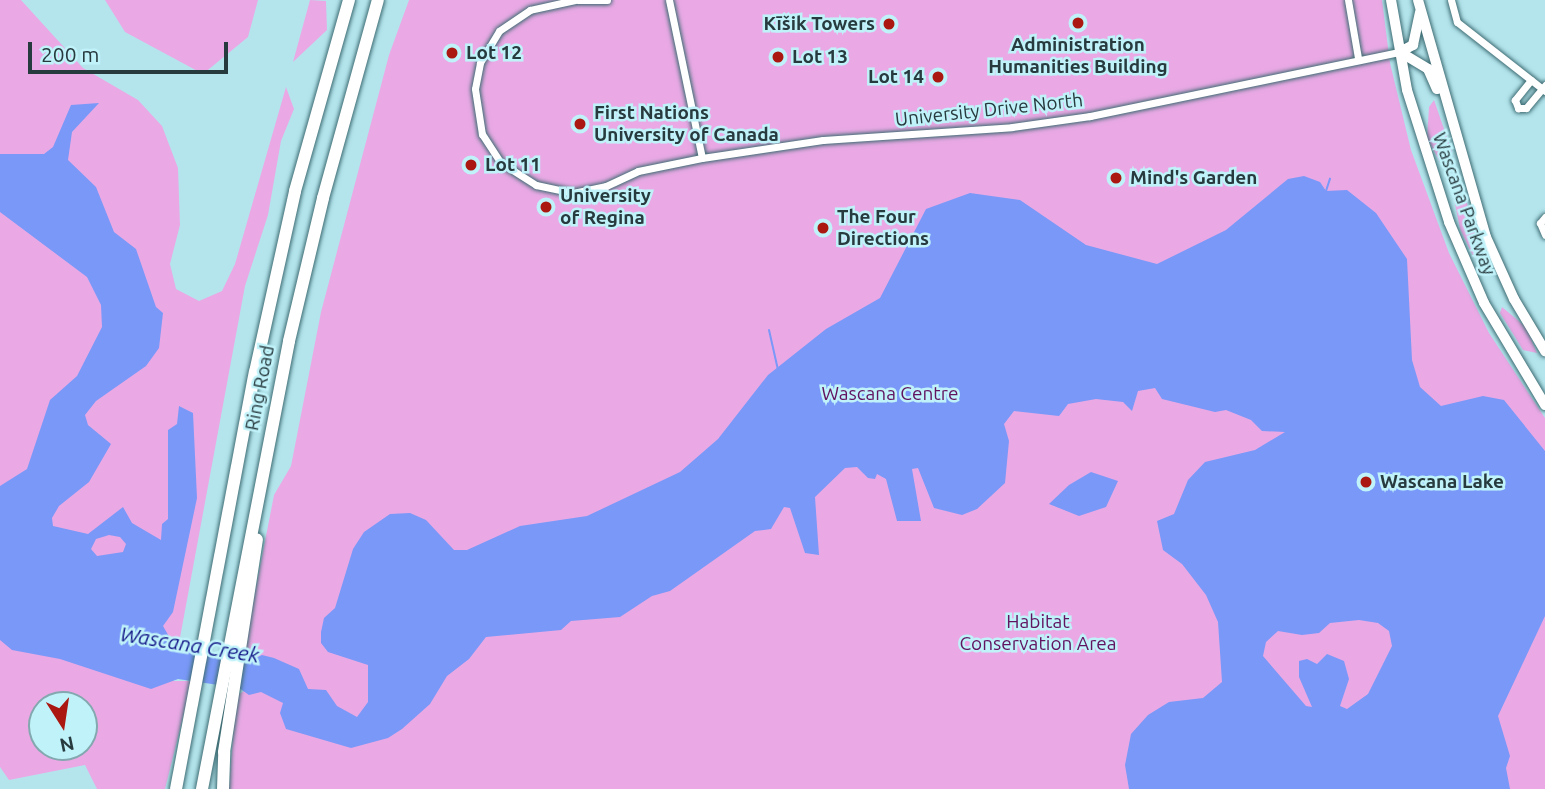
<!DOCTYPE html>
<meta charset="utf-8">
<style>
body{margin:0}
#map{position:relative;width:1545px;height:789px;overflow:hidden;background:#b4e5ed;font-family:Ubuntu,sans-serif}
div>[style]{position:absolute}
.green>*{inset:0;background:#eaa9e5}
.water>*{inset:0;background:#7998f8}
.stream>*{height:2px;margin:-1px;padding:0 1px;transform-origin:1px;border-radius:1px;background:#7998f8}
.roads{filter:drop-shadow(0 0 2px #3e6c73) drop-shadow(0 0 2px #3e6c73)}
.street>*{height:7px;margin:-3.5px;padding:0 3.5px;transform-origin:3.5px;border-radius:3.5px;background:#fff}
.secondary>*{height:10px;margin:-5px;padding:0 5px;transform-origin:5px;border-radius:5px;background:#fff}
.highway>*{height:12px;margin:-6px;padding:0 6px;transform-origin:6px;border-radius:6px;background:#fff}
.dots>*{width:19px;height:19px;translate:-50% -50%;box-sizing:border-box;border:4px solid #c0f2fa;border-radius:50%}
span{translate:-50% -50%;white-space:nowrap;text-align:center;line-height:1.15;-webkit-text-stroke:5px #c0f2fa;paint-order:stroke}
.poi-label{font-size:19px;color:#273a3e;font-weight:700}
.right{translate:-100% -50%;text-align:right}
.left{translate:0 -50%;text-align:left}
.street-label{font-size:19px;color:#273a3e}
.park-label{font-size:19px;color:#61135f}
.water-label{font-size:21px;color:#151988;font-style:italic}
.north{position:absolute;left:28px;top:691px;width:70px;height:70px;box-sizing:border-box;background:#c0f2fa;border:2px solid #83a8af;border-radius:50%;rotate:168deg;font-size:19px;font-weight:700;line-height:28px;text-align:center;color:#273a3e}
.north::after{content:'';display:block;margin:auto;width:24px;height:32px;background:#aa1811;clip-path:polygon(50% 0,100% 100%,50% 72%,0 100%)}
.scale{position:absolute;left:28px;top:42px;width:200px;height:32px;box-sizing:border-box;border:4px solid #273a3e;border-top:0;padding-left:9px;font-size:21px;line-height:24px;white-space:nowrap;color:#273a3e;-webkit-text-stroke:5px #c0f2fa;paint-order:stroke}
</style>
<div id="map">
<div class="green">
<i style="clip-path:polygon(evenodd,0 0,21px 0,83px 68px,138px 100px,162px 126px,178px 168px,180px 225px,170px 264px,176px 289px,199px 301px,222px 291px,235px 264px,286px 87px,294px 109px,281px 141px,268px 215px,245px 286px,172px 681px,192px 681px,165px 789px,97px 789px,85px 765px,9px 780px,0 767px,0 0,42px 705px,84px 705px,84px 747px,42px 747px,42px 705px)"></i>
<i style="clip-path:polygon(105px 0,258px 0,248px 37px,203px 74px,125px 32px)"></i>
<i style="clip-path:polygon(310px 0,326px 1px,327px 30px,293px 62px)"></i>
<i style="clip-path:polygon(409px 0,1382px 0,1390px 63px,1411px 150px,1449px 253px,1489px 333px,1545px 418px,1545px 789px,229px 789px,236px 696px,244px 691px,251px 660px,243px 654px,274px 495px,291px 466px,321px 312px,389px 55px)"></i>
<i style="clip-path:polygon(1434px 100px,1452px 152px,1440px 162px,1427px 138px,1429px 107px)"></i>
<i style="clip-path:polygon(1458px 183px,1465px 193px,1472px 227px,1484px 246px,1481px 257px,1473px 256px,1460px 229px,1452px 189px)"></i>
<i style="clip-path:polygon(1502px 307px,1526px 327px,1537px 353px,1523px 350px,1500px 313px)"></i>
</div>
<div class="water">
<i style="clip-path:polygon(evenodd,99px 103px,72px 132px,68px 160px,96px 187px,114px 232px,136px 249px,156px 307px,163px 313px,159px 348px,146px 366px,96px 401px,85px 415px,88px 425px,111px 444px,89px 482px,59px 506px,52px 518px,53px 526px,88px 534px,123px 507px,132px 523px,161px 540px,162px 524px,168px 519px,168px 430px,177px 424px,179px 406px,193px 413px,197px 498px,173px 612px,163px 626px,171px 640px,185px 650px,251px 660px,262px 655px,274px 658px,299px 669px,308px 689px,326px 690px,337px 706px,357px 717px,368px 702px,368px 665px,328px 652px,321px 643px,321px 632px,324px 618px,335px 608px,353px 549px,364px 532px,390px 514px,410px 513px,426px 520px,454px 550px,467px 550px,520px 526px,587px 516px,680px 472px,718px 439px,768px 375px,826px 329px,880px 298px,926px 209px,970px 193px,1020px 200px,1086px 245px,1157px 264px,1226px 230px,1288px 179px,1304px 176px,1320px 182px,1326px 191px,1347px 190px,1376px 213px,1407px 259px,1412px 360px,1420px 387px,1441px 406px,1483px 396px,1504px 400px,1545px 451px,1545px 616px,1498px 716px,1510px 756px,1506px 768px,1510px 789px,1129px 789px,1125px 765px,1131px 734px,1148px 715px,1169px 702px,1203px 698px,1222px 682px,1218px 622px,1206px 595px,1182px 564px,1163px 550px,1157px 521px,1174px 514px,1188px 480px,1205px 462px,1255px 450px,1285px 432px,1262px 431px,1251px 420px,1226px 410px,1215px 412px,1162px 399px,1155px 388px,1138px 391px,1132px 411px,1123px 402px,1096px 399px,1068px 404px,1059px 416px,1014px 411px,1004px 424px,1009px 441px,1005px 483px,977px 509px,962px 515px,934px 508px,918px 468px,912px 469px,921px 521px,897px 521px,886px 479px,877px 474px,875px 479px,868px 478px,857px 467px,845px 468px,815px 497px,819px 555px,805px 553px,790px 508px,784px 507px,771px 529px,755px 531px,670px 591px,652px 596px,620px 617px,571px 621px,561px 630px,486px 637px,469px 659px,447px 676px,430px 704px,402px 729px,388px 738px,351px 748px,286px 729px,280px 713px,283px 703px,261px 692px,249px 695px,239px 688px,178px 679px,151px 689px,60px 659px,12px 650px,0 640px,0 486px,27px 469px,50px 400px,77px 376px,102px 327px,101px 305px,87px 277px,0 212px,0 154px,44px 154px,53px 147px,71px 105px,99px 103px,109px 535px,120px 537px,126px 544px,123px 552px,97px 556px,91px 549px,96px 539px,109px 535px,99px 103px,1359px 620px,1378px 623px,1389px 631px,1392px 646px,1368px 694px,1347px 709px,1340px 706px,1349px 679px,1344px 661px,1327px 654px,1317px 664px,1307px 659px,1299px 661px,1299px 677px,1312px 707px,1306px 706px,1263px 656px,1266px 642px,1278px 631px,1302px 635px,1319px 633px,1330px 623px,1359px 620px)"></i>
<i style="clip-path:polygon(1091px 472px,1118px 481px,1106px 507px,1079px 516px,1049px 504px,1069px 485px)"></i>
</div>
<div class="stream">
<i style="left:1326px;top:191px;width:13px;rotate:-72deg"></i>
<i style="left:769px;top:330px;width:41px;rotate:77.3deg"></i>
</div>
<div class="roads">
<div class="street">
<i style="left:575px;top:0;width:46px;rotate:167.5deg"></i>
<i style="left:530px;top:10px;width:37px;rotate:146deg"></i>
<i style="left:499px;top:31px;width:37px;rotate:121deg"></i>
<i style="left:480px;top:63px;width:26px;rotate:101deg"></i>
<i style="left:475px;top:89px;width:46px;rotate:81.2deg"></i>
<i style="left:482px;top:134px;width:33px;rotate:57deg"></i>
<i style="left:500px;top:162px;width:43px;rotate:32.6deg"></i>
<i style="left:536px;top:185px;width:38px;rotate:12deg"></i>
<i style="left:573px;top:193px;width:34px;rotate:-12deg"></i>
<i style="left:606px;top:186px;width:35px;rotate:-25deg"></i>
<i style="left:638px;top:171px;width:65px;rotate:-11.5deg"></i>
<i style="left:702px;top:158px;width:122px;rotate:-8.5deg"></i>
<i style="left:823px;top:140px;width:189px;rotate:-3.9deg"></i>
<i style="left:1012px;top:127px;width:79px;rotate:-8deg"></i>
<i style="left:1090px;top:116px;width:317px;rotate:-11.7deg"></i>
<i style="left:578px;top:0;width:29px"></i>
<i style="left:669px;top:0;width:161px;rotate:78.2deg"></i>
<i style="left:1348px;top:0;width:59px;rotate:80.2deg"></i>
<i style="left:1451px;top:0;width:23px;rotate:75deg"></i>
<i style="left:1457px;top:22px;width:112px;rotate:38.1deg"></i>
<i style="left:1531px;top:80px;width:26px;rotate:129deg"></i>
<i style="left:1515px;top:100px;width:9px;rotate:69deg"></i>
<i style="left:1518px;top:108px;width:8px"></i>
<i style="left:1526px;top:108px;width:30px;rotate:-50deg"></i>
<i style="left:1545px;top:217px;width:8px;rotate:130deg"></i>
<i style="left:1540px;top:223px;width:13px;rotate:67deg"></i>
</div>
<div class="secondary">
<i style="left:1391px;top:0;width:91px;rotate:79.9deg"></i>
<i style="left:1407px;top:90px;width:139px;rotate:72.3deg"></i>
<i style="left:1449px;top:222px;width:88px;rotate:66.6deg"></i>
<i style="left:1484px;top:303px;width:119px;rotate:59.1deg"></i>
<i style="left:1418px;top:0;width:247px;rotate:74deg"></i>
<i style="left:1486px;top:237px;width:68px;rotate:65.7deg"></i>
<i style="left:1514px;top:299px;width:61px;rotate:59.2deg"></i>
<i style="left:1400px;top:52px;width:33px;rotate:31deg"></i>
<i style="left:1428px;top:69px;width:22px;rotate:66deg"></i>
<i style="left:1400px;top:52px;width:15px;rotate:-28deg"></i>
<i style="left:1413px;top:45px;width:33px;rotate:-78deg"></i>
</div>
<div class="highway">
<i style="left:176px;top:789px;width:424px;rotate:-79.3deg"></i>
<i style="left:255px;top:372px;width:185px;rotate:-77.5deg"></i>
<i style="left:295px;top:191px;width:198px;rotate:-74.2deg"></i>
<i style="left:202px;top:789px;width:456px;rotate:-79deg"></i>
<i style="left:289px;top:341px;width:147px;rotate:-76.6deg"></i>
<i style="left:323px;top:198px;width:205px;rotate:-74.5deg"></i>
<i style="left:223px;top:789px;width:37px;rotate:-88deg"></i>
<i style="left:224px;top:752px;width:215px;rotate:-81.2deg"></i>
</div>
</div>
<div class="dots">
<i style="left:1078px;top:23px;background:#aa1811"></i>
<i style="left:889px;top:24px;background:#aa1811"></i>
<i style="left:452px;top:53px;background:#aa1811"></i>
<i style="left:778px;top:57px;background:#aa1811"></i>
<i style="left:938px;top:77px;background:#aa1811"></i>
<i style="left:580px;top:124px;background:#aa1811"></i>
<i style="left:471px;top:165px;background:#aa1811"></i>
<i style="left:1116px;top:178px;background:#aa1811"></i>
<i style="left:546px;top:207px;background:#aa1811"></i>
<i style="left:823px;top:228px;background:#aa1811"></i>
<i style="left:1366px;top:482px;background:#aa1811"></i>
</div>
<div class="poi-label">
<span class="right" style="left:875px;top:24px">Kīšik Towers</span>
<span style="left:1078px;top:56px">Administration<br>Humanities Building</span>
<span class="left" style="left:466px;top:53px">Lot 12</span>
<span class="left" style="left:792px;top:57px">Lot 13</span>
<span class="right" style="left:924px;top:77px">Lot 14</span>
<span class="left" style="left:594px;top:124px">First Nations<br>University of Canada</span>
<span class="left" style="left:485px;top:165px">Lot 11</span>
<span class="left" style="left:1130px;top:178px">Mind's Garden</span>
<span class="left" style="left:560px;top:207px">University<br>of Regina</span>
<span class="left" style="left:837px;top:228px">The Four<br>Directions</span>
<span class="left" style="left:1380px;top:482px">Wascana Lake</span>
</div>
<div class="street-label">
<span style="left:989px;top:110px;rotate:-6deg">University Drive North</span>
<span style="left:1464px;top:204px;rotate:70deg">Wascana Parkway</span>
<span style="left:260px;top:388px;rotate:-79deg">Ring Road</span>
</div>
<div class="park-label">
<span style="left:890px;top:394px">Wascana Centre</span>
<span style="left:1038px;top:633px">Habitat<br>Conservation Area</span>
</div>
<div class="water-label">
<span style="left:190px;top:644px;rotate:9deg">Wascana Creek</span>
</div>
<div class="north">N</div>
<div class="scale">200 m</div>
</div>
